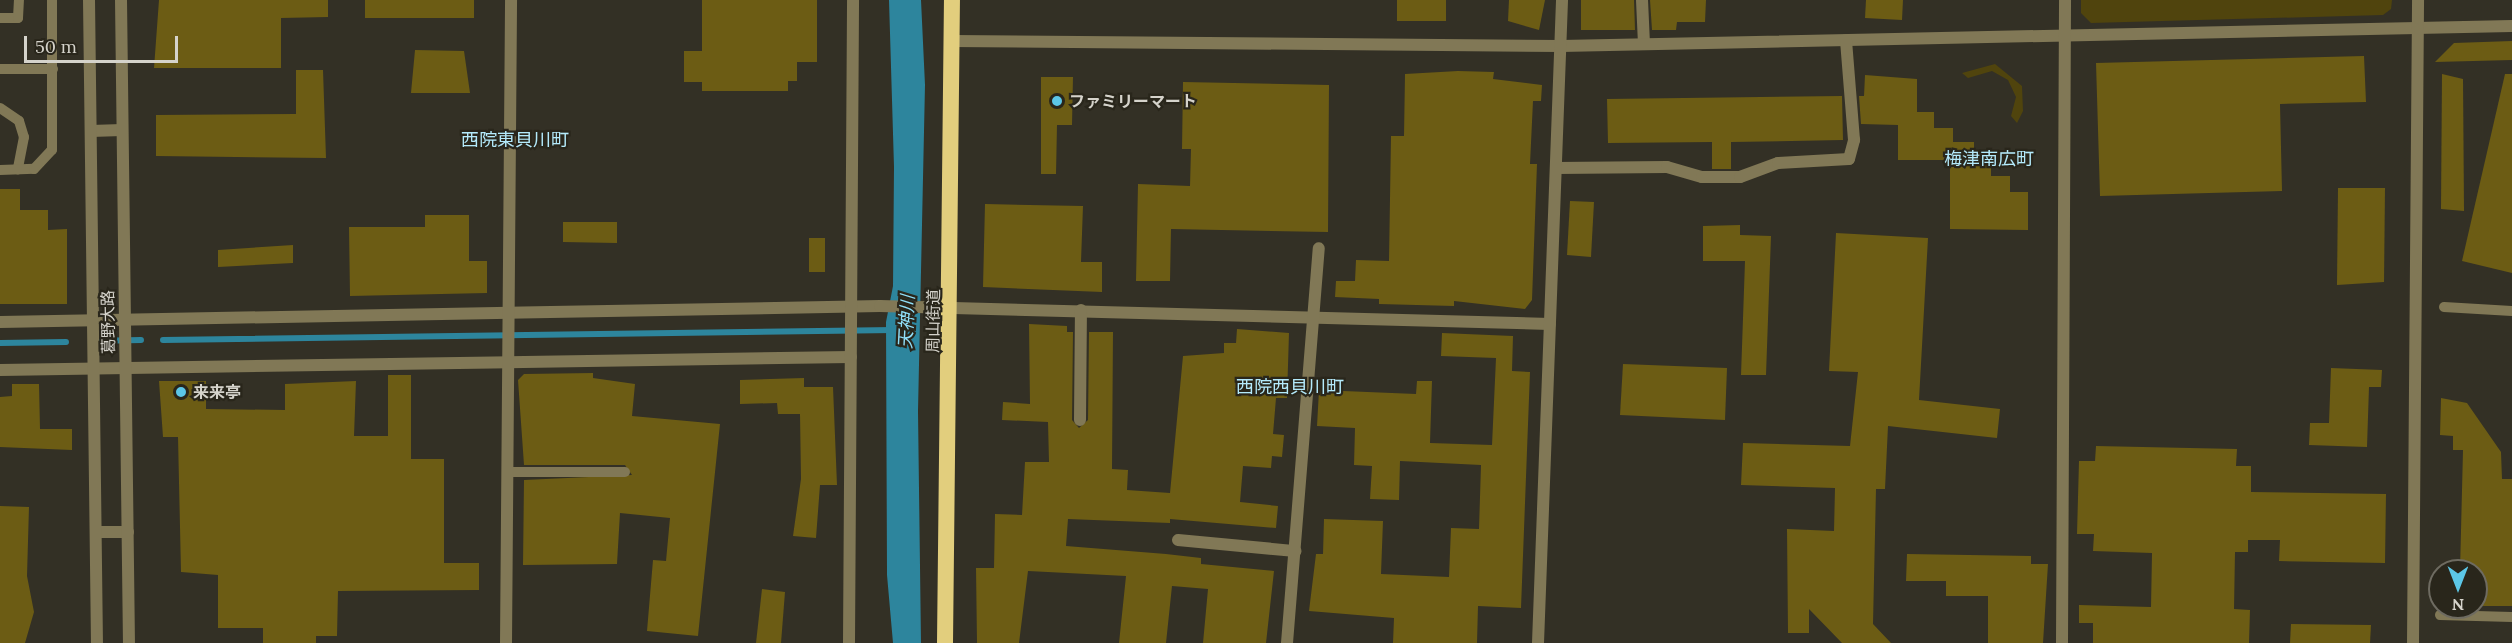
<!DOCTYPE html>
<meta charset="utf-8">
<style>
body{margin:0}
#map{position:relative;width:2512px;height:643px;overflow:hidden;background:#333025;font-family:Lora,"Noto Sans JP",serif}
div>[style]{position:absolute}
.green>*{inset:0;background:#50440d}
.water>*{inset:0;background:#2d859d}
.stream>*{height:6px;margin:-3px;padding:0 3px;transform-origin:3px;border-radius:3px;background:#2d859d}
.building>*{inset:0;background:#6c5c14}
.service>*{height:10px;margin:-5px;padding:0 5px;transform-origin:5px;border-radius:5px;background:#817856}
.minor>*{height:12px;margin:-6px;padding:0 6px;transform-origin:6px;border-radius:6px;background:#817856}
.tertiary>*{height:12px;margin:-6px;padding:0 6px;transform-origin:6px;border-radius:6px;background:#817856}
.trunk>*{height:16px;margin:-8px;padding:0 8px;transform-origin:8px;border-radius:8px;background:#e2ce7d}
.dots>*{width:16px;height:16px;translate:-50% -50%;box-sizing:border-box;border:3px solid #29261b;border-radius:50%}
span{translate:-50% -50%;white-space:nowrap;text-align:center;line-height:1.15;-webkit-text-stroke:4.5px #29261b;paint-order:stroke}
.poi-label{font-size:16px;color:#d5d3cb;font-weight:700}
.left{translate:0 -50%;text-align:left}
.street-label{font-size:16px;color:#d5d3cb}
.neighbourhood-label{font-size:18px;color:#b4eafb}
.water-label{font-size:18px;color:#90dff9;font-style:italic}
.north{position:absolute;left:2428px;top:559px;width:60px;height:60px;box-sizing:border-box;background:#29261b;border:2px solid #6e6b61;border-radius:50%;rotate:180deg;font-size:16px;font-weight:700;line-height:24px;text-align:center;color:#d5d3cb}
.north::after{content:'';display:block;margin:auto;width:21px;height:27px;background:#5cc7e7;clip-path:polygon(50% 0,100% 100%,50% 72%,0 100%)}
.scale{position:absolute;left:24px;top:36px;width:154px;height:27px;box-sizing:border-box;border:3px solid #d5d3cb;border-top:0;padding-left:8px;font-size:18px;line-height:21px;white-space:nowrap;color:#d5d3cb;-webkit-text-stroke:4px #29261b;paint-order:stroke}
</style>
<div id="map">
<div class="green">
<i style="clip-path:polygon(2081px 0,2392px 0,2391px 9px,2383px 15px,2091px 23px,2081px 13px)"></i>
<i style="clip-path:polygon(1995px 64px,2022px 86px,2023px 111px,2017px 123px,2011px 116px,2016px 97px,2008px 80px,1992px 71px,1968px 78px,1962px 73px)"></i>
</div>
<div class="water">
<i style="clip-path:polygon(889px 0,921px 0,925px 85px,918px 411px,921px 643px,893px 643px,887px 575px,886px 322px,893px 286px,894px 167px)"></i>
</div>
<div class="stream">
<i style="left:163px;top:340px;width:731px;rotate:-0.78deg"></i>
<i style="left:92px;top:341px;width:49px;rotate:-1.2deg"></i>
<i style="left:0;top:343px;width:66px;rotate:-0.9deg"></i>
</div>
<div class="building">
<i style="clip-path:polygon(159px 0,328px 0,328px 17px,281px 18px,281px 68px,154px 68px)"></i>
<i style="clip-path:polygon(365px 0,474px 0,474px 18px,365px 18px)"></i>
<i style="clip-path:polygon(702px 0,817px 0,817px 62px,797px 62px,797px 81px,788px 81px,788px 91px,702px 91px,702px 82px,684px 82px,684px 51px,702px 51px)"></i>
<i style="clip-path:polygon(1397px 0,1446px 0,1446px 21px,1397px 21px)"></i>
<i style="clip-path:polygon(1509px 0,1545px 0,1539px 30px,1508px 21px)"></i>
<i style="clip-path:polygon(1581px 0,1634px 0,1635px 30px,1581px 30px)"></i>
<i style="clip-path:polygon(1650px 0,1706px 0,1705px 22px,1677px 22px,1676px 30px,1652px 30px)"></i>
<i style="clip-path:polygon(1866px 0,1903px 0,1902px 20px,1865px 18px)"></i>
<i style="clip-path:polygon(2512px 41px,2512px 60px,2435px 62px,2454px 43px)"></i>
<i style="clip-path:polygon(415px 50px,464px 51px,470px 93px,411px 93px)"></i>
<i style="clip-path:polygon(2364px 56px,2366px 102px,2280px 104px,2282px 191px,2100px 196px,2096px 63px)"></i>
<i style="clip-path:polygon(296px 70px,323px 70px,326px 158px,156px 156px,156px 115px,296px 114px)"></i>
<i style="clip-path:polygon(1458px 71px,1494px 72px,1493px 79px,1542px 85px,1541px 101px,1533px 101px,1530px 164px,1537px 164px,1532px 300px,1525px 309px,1454px 301px,1454px 306px,1379px 304px,1379px 299px,1335px 297px,1336px 281px,1355px 281px,1356px 260px,1389px 261px,1391px 136px,1404px 136px,1405px 74px)"></i>
<i style="clip-path:polygon(2442px 74px,2463px 79px,2464px 211px,2441px 209px)"></i>
<i style="clip-path:polygon(2505px 74px,2512px 74px,2512px 273px,2462px 261px)"></i>
<i style="clip-path:polygon(1865px 75px,1917px 79px,1917px 112px,1934px 112px,1934px 128px,1953px 128px,1953px 142px,1974px 142px,1974px 158px,1991px 158px,1991px 176px,2010px 176px,2010px 192px,2028px 192px,2028px 230px,1950px 229px,1950px 160px,1898px 160px,1898px 125px,1861px 124px,1859px 96px,1864px 96px)"></i>
<i style="clip-path:polygon(1041px 77px,1073px 77px,1072px 125px,1057px 125px,1056px 174px,1041px 174px)"></i>
<i style="clip-path:polygon(1183px 82px,1329px 85px,1328px 232px,1171px 229px,1170px 281px,1136px 281px,1138px 184px,1190px 186px,1191px 149px,1182px 149px)"></i>
<i style="clip-path:polygon(1842px 96px,1843px 140px,1731px 142px,1731px 169px,1712px 169px,1712px 142px,1608px 143px,1607px 99px)"></i>
<i style="clip-path:polygon(2338px 188px,2385px 188px,2384px 282px,2337px 285px)"></i>
<i style="clip-path:polygon(0 189px,20px 189px,20px 210px,48px 210px,48px 230px,67px 229px,67px 304px,0 304px)"></i>
<i style="clip-path:polygon(1570px 201px,1594px 202px,1591px 257px,1567px 255px)"></i>
<i style="clip-path:polygon(985px 204px,1083px 206px,1081px 262px,1102px 262px,1102px 292px,983px 287px)"></i>
<i style="clip-path:polygon(425px 215px,469px 215px,469px 261px,487px 261px,487px 293px,350px 296px,349px 227px,425px 227px)"></i>
<i style="clip-path:polygon(563px 222px,617px 222px,617px 243px,563px 242px)"></i>
<i style="clip-path:polygon(1740px 225px,1740px 235px,1771px 236px,1766px 375px,1741px 375px,1745px 261px,1703px 261px,1703px 226px)"></i>
<i style="clip-path:polygon(1836px 233px,1928px 238px,1919px 400px,2000px 409px,1997px 438px,1888px 426px,1885px 489px,1876px 489px,1873px 624px,1891px 643px,1842px 643px,1809px 609px,1809px 633px,1788px 633px,1787px 529px,1834px 531px,1835px 488px,1741px 485px,1743px 443px,1850px 446px,1858px 372px,1829px 371px)"></i>
<i style="clip-path:polygon(809px 238px,825px 238px,825px 272px,809px 272px)"></i>
<i style="clip-path:polygon(293px 245px,293px 263px,218px 267px,218px 250px)"></i>
<i style="clip-path:polygon(1029px 324px,1067px 326px,1067px 332px,1073px 332px,1072px 420px,1079px 428px,1088px 420px,1089px 332px,1113px 332px,1112px 469px,1128px 470px,1127px 490px,1170px 493px,1183px 356px,1224px 353px,1224px 343px,1236px 343px,1237px 329px,1289px 333px,1287px 398px,1276px 398px,1273px 434px,1284px 435px,1282px 457px,1272px 456px,1271px 468px,1243px 466px,1240px 502px,1278px 506px,1276px 528px,1170px 519px,1170px 523px,1068px 519px,1066px 546px,1166px 554px,1201px 558px,1201px 564px,1274px 571px,1266px 643px,1203px 643px,1208px 589px,1172px 586px,1166px 643px,1119px 643px,1126px 576px,1028px 571px,1019px 643px,977px 643px,976px 568px,994px 568px,995px 514px,1022px 515px,1025px 462px,1049px 462px,1048px 422px,1002px 420px,1003px 402px,1030px 404px)"></i>
<i style="clip-path:polygon(1442px 333px,1513px 336px,1512px 371px,1530px 372px,1521px 608px,1478px 606px,1477px 643px,1393px 643px,1394px 618px,1309px 611px,1316px 554px,1323px 554px,1324px 519px,1383px 521px,1381px 574px,1449px 577px,1451px 528px,1479px 529px,1481px 465px,1400px 461px,1399px 500px,1370px 499px,1372px 466px,1354px 465px,1355px 428px,1317px 426px,1319px 390px,1416px 394px,1417px 381px,1432px 381px,1430px 443px,1492px 445px,1496px 358px,1441px 356px)"></i>
<i style="clip-path:polygon(1623px 364px,1727px 368px,1725px 420px,1620px 415px)"></i>
<i style="clip-path:polygon(2331px 368px,2382px 370px,2381px 387px,2369px 387px,2367px 447px,2309px 445px,2310px 423px,2329px 423px)"></i>
<i style="clip-path:polygon(593px 373px,593px 378px,635px 384px,632px 416px,720px 424px,698px 636px,647px 631px,653px 560px,666px 561px,670px 518px,620px 513px,617px 564px,523px 565px,524px 480px,632px 475px,625px 465px,524px 465px,518px 380px,524px 374px)"></i>
<i style="clip-path:polygon(388px 375px,411px 375px,411px 459px,444px 459px,444px 563px,479px 563px,479px 590px,338px 591px,337px 636px,316px 636px,316px 643px,263px 643px,263px 628px,218px 628px,218px 575px,181px 572px,178px 437px,163px 437px,159px 381px,206px 381px,206px 409px,285px 410px,285px 384px,356px 381px,354px 436px,388px 436px)"></i>
<i style="clip-path:polygon(804px 378px,804px 387px,833px 387px,837px 485px,820px 485px,816px 538px,793px 536px,801px 479px,800px 414px,778px 414px,777px 403px,740px 404px,740px 380px)"></i>
<i style="clip-path:polygon(12px 384px,39px 384px,40px 429px,72px 429px,72px 450px,0 447px,0 397px,12px 396px)"></i>
<i style="clip-path:polygon(2441px 398px,2467px 403px,2501px 452px,2502px 479px,2512px 479px,2512px 606px,2476px 606px,2476px 571px,2460px 571px,2463px 450px,2453px 450px,2453px 436px,2440px 435px)"></i>
<i style="clip-path:polygon(2096px 446px,2237px 449px,2236px 466px,2251px 466px,2251px 492px,2386px 494px,2385px 563px,2279px 561px,2280px 540px,2248px 540px,2248px 552px,2235px 552px,2234px 609px,2250px 610px,2249px 643px,2093px 643px,2093px 623px,2079px 623px,2079px 605px,2151px 607px,2152px 553px,2093px 551px,2094px 534px,2077px 534px,2079px 461px,2095px 461px)"></i>
<i style="clip-path:polygon(0 506px,29px 507px,27px 576px,34px 612px,25px 643px,0 643px)"></i>
<i style="clip-path:polygon(1907px 554px,2031px 556px,2031px 564px,2048px 564px,2043px 643px,1988px 643px,1988px 596px,1946px 596px,1946px 581px,1906px 581px)"></i>
<i style="clip-path:polygon(762px 589px,785px 592px,781px 643px,756px 643px)"></i>
<i style="clip-path:polygon(2291px 624px,2371px 625px,2370px 643px,2290px 643px)"></i>
</div>
<div class="service">
<i style="left:0;top:18px;width:18px"></i>
<i style="left:18px;top:18px;width:18px;rotate:-87deg"></i>
<i style="left:0;top:69px;width:53px"></i>
<i style="left:0;top:108px;width:23px;rotate:34deg"></i>
<i style="left:19px;top:121px;width:17px;rotate:73deg"></i>
<i style="left:24px;top:137px;width:33px;rotate:101deg"></i>
<i style="left:0;top:170px;width:34px;rotate:-2deg"></i>
<i style="left:34px;top:169px;width:26px;rotate:-47deg"></i>
<i style="left:52px;top:150px;width:150px;rotate:-90deg"></i>
<i style="left:2444px;top:307px;width:68px;rotate:3.4deg"></i>
<i style="left:507px;top:472px;width:118px"></i>
<i style="left:2440px;top:615px;width:72px;rotate:1.6deg"></i>
</div>
<div class="minor">
<i style="left:1642px;top:0;width:44px;rotate:87.4deg"></i>
<i style="left:952px;top:41px;width:609px;rotate:0.47deg"></i>
<i style="left:1561px;top:46px;width:951px;rotate:-1.2deg"></i>
<i style="left:91px;top:131px;width:31px;rotate:-2deg"></i>
<i style="left:1556px;top:168px;width:111px;rotate:-0.5deg"></i>
<i style="left:1667px;top:167px;width:36px;rotate:16deg"></i>
<i style="left:1702px;top:177px;width:38px"></i>
<i style="left:1740px;top:177px;width:40px;rotate:-20.2deg"></i>
<i style="left:1778px;top:163px;width:71px;rotate:-3.2deg"></i>
<i style="left:1849px;top:159px;width:20px;rotate:-75deg"></i>
<i style="left:1854px;top:140px;width:100px;rotate:-94.6deg"></i>
<i style="left:0;top:322px;width:880px;rotate:-1.04deg"></i>
<i style="left:880px;top:306px;width:670px;rotate:1.54deg"></i>
<i style="left:0;top:370px;width:851px;rotate:-0.88deg"></i>
<i style="left:1080px;top:420px;width:110px;rotate:-89.5deg"></i>
<i style="left:96px;top:532px;width:32px"></i>
<i style="left:1178px;top:540px;width:118px;rotate:5.4deg"></i>
<i style="left:506px;top:643px;width:643px;rotate:-89.55deg"></i>
<i style="left:849px;top:643px;width:643px;rotate:-89.64deg"></i>
<i style="left:1287px;top:643px;width:396px;rotate:-85.4deg"></i>
<i style="left:1538px;top:643px;width:643px;rotate:-87.86deg"></i>
<i style="left:2062px;top:643px;width:643px;rotate:-89.73deg"></i>
</div>
<div class="tertiary">
<i style="left:89px;top:0;width:643px;rotate:89.29deg"></i>
<i style="left:121px;top:0;width:643px;rotate:89.29deg"></i>
<i style="left:2413px;top:643px;width:643px;rotate:-89.55deg"></i>
</div>
<div class="trunk">
<i style="left:945px;top:643px;width:643px;rotate:-89.38deg"></i>
</div>
<div class="dots">
<i style="left:1057px;top:101px;background:#5cc7e7"></i>
<i style="left:181px;top:392px;background:#5cc7e7"></i>
</div>
<div class="poi-label">
<span class="left" style="left:1069px;top:101px">ファミリーマート</span>
<span class="left" style="left:193px;top:392px">来来亭</span>
</div>
<div class="street-label">
<span style="left:933px;top:321px;rotate:-89deg">周山街道</span>
<span style="left:108px;top:322px;rotate:-91deg">葛野大路</span>
</div>
<div class="neighbourhood-label">
<span style="left:515px;top:140px">西院東貝川町</span>
<span style="left:1989px;top:159px">梅津南広町</span>
<span style="left:1290px;top:387px">西院西貝川町</span>
</div>
<div class="water-label">
<span style="left:907px;top:322px;rotate:-87deg">天神川</span>
</div>
<div class="north">N</div>
<div class="scale">50 m</div>
</div>
